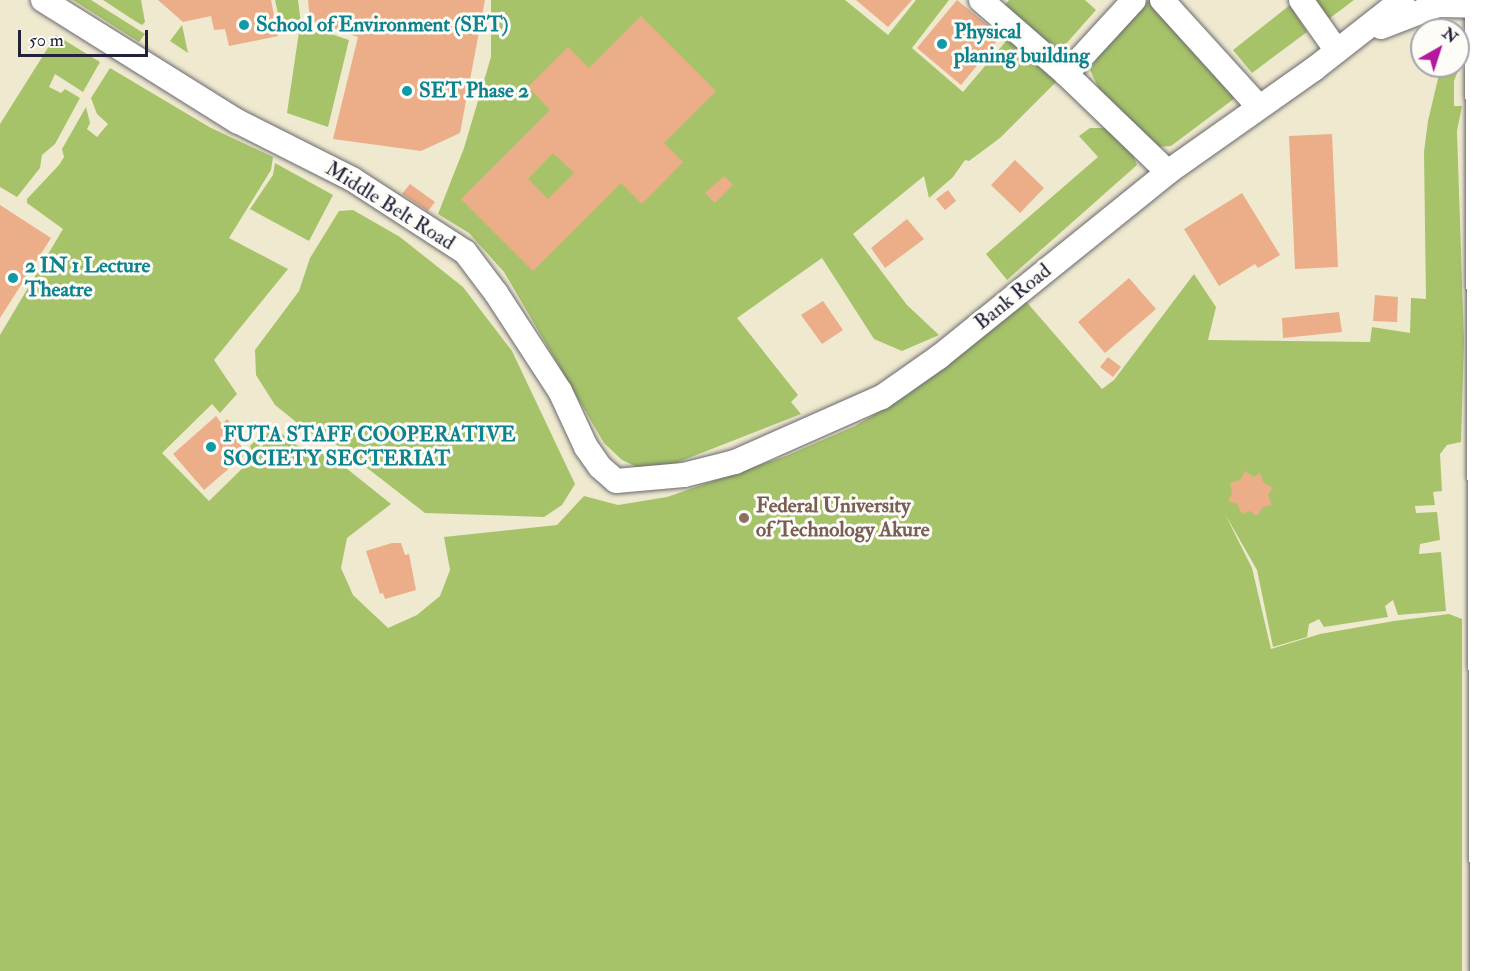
<!DOCTYPE html>
<style>
body{margin:0}
#map{position:relative;width:1488px;height:971px;overflow:hidden;background:#efe9cf;font-family:"IM FELL Double Pica",serif}
div>[style]{position:absolute}
.green>*{inset:0;background:#a6c36a}
.building>*{inset:0;background:#ecad89}
.roads{filter:drop-shadow(0 0 2px #6a686f) drop-shadow(0 0 2px #6a686f)}
.minor>*{height:24px;margin:-12px;padding:0 12px;transform-origin:12px;border-radius:12px;background:#fff}
.dots>*{width:16px;height:16px;translate:-50% -50%;box-sizing:border-box;border:3px solid #fdfcf7;border-radius:50%}
span{translate:-50% -50%;white-space:nowrap;text-align:center;line-height:1.15;-webkit-text-stroke:6px #fdfcf7;paint-order:stroke}
.culture-label{font-size:21px;color:#0d838f;font-weight:700}
.left{translate:0 -50%;text-align:left}
.street-label{font-size:21px;color:#22223b}
.education-label{font-size:21px;color:#785e54;font-weight:700}
.north{position:absolute;left:1410px;top:18px;width:60px;height:60px;box-sizing:border-box;background:#fdfcf7;border:2px solid #a5a5ac;border-radius:50%;rotate:39deg;font-size:16px;font-weight:700;line-height:24px;text-align:center;color:#22223b}
.north::after{content:'';display:block;margin:auto;width:21px;height:27px;background:#b5179e;clip-path:polygon(50% 0,100% 100%,50% 72%,0 100%)}
.scale{position:absolute;left:18px;top:30px;width:130px;height:27px;box-sizing:border-box;border:3px solid #22223b;border-top:0;padding-left:8px;font-size:18px;line-height:21px;white-space:nowrap;color:#22223b;-webkit-text-stroke:4px #fdfcf7;paint-order:stroke}
</style>
<div id="map">
<div class="green">
<i style="clip-path:polygon(73px 0,91px 0,145px 34px,139px 42px)"></i>
<i style="clip-path:polygon(103px 0,141px 0,145px 22px,142px 25px,135px 21px)"></i>
<i style="clip-path:polygon(275px 0,298px 0,301px 24px,349px 40px,328px 127px,287px 113px,300px 25px,281px 27px)"></i>
<i style="clip-path:polygon(491px 0,845px 0,888px 35px,916px 0,949px 0,912px 48px,963px 92px,1007px 40px,1007px 31px,1057px 81px,1000px 138px,969px 161px,965px 160px,953px 177px,929px 198px,924px 176px,853px 234px,907px 305px,939px 335px,902px 351px,874px 339px,822px 258px,737px 318px,798px 395px,791px 402px,801px 414px,676px 463px,641px 469px,622px 460px,604px 443px,504px 272px,469px 233px,438px 214px,464px 148px,491px 57px)"></i>
<i style="clip-path:polygon(1009px 0,1085px 0,1096px 10px,1057px 54px,1003px 7px)"></i>
<i style="clip-path:polygon(1150px 0,1239px 95px,1171px 146px,1158px 147px,1101px 93px,1090px 70px,1105px 44px)"></i>
<i style="clip-path:polygon(1309px 0,1354px 0,1326px 21px)"></i>
<i style="clip-path:polygon(1290px 5px,1307px 32px,1252px 73px,1233px 50px)"></i>
<i style="clip-path:polygon(182px 25px,188px 53px,170px 41px)"></i>
<i style="clip-path:polygon(1463px 33px,1462px 61px,1454px 81px,1454px 106px,1462px 106px,1457px 131px,1464px 341px,1461px 442px,1447px 445px,1440px 454px,1442px 491px,1433px 492px,1435px 505px,1415px 506px,1416px 513px,1437px 512px,1440px 540px,1420px 544px,1419px 554px,1441px 552px,1446px 611px,1398px 615px,1393px 600px,1385px 606px,1388px 617px,1324px 627px,1319px 619px,1309px 624px,1307px 637px,1273px 647px,1257px 570px,1225px 514px,1252px 568px,1271px 649px,1320px 634px,1394px 621px,1449px 614px,1462px 619px,1462px 971px,0 971px,0 335px,63px 229px,27px 203px,27px 199px,59px 165px,64px 157px,62px 149px,86px 107px,90px 123px,87px 129px,97px 137px,108px 124px,97px 114px,91px 98px,110px 68px,211px 128px,273px 157px,271px 170px,229px 238px,288px 269px,214px 360px,237px 394px,220px 413px,212px 404px,162px 453px,209px 501px,254px 457px,250px 446px,255px 441px,262px 448px,270px 424px,296px 445px,331px 456px,391px 504px,347px 538px,341px 568px,353px 595px,388px 628px,417px 615px,440px 596px,450px 570px,444px 537px,557px 525px,584px 496px,618px 505px,667px 497px,786px 456px,855px 426px,907px 395px,1024px 299px,1102px 389px,1114px 380px,1194px 274px,1216px 307px,1208px 340px,1370px 342px,1372px 327px,1410px 333px,1411px 298px,1426px 299px,1424px 152px,1428px 121px,1441px 66px,1458px 66px,1458px 34px)"></i>
<i style="clip-path:polygon(56px 35px,100px 62px,83px 92px,55px 74px,49px 87px,61px 93px,65px 89px,80px 98px,55px 144px,42px 155px,40px 168px,17px 197px,0 187px,0 124px)"></i>
<i style="clip-path:polygon(1090px 128px,1109px 128px,1131px 150px,1137px 165px,1007px 280px,986px 254px,1098px 157px,1079px 136px)"></i>
<i style="clip-path:polygon(275px 163px,333px 195px,309px 241px,250px 209px,273px 175px)"></i>
<i style="clip-path:polygon(353px 210px,400px 237px,463px 287px,512px 351px,575px 484px,562px 505px,544px 517px,425px 513px,339px 446px,310px 433px,275px 405px,256px 375px,255px 350px,299px 291px,310px 258px,339px 211px)"></i>
</div>
<div class="building">
<i style="clip-path:polygon(158px 0,271px 0,278px 36px,229px 46px,225px 29px,214px 30px,211px 16px,183px 22px)"></i>
<i style="clip-path:polygon(308px 0,485px 0,460px 133px,421px 151px,333px 139px,358px 37px,310px 21px)"></i>
<i style="clip-path:polygon(856px 0,912px 0,888px 27px)"></i>
<i style="clip-path:polygon(957px 0,1001px 36px,961px 85px,917px 48px)"></i>
<i style="clip-path:polygon(evenodd,641px 16px,716px 91px,664px 143px,683px 162px,642px 204px,621px 183px,533px 271px,461px 199px,550px 110px,528px 87px,568px 47px,589px 68px,641px 16px,553px 153px,574px 173px,548px 199px,528px 179px,553px 153px)"></i>
<i style="clip-path:polygon(1332px 134px,1338px 267px,1295px 269px,1289px 136px)"></i>
<i style="clip-path:polygon(1015px 160px,1044px 188px,1020px 213px,991px 185px)"></i>
<i style="clip-path:polygon(724px 176px,733px 185px,715px 203px,705px 193px)"></i>
<i style="clip-path:polygon(410px 184px,435px 202px,428px 211px,402px 194px)"></i>
<i style="clip-path:polygon(948px 190px,956px 201px,945px 210px,936px 199px)"></i>
<i style="clip-path:polygon(1242px 193px,1280px 255px,1258px 268px,1255px 264px,1219px 286px,1184px 229px)"></i>
<i style="clip-path:polygon(0 205px,51px 238px,0 318px)"></i>
<i style="clip-path:polygon(907px 219px,924px 239px,885px 268px,871px 248px)"></i>
<i style="clip-path:polygon(1129px 278px,1156px 309px,1105px 353px,1078px 322px)"></i>
<i style="clip-path:polygon(1375px 295px,1398px 297px,1397px 322px,1373px 321px)"></i>
<i style="clip-path:polygon(823px 301px,843px 330px,822px 344px,801px 315px)"></i>
<i style="clip-path:polygon(1339px 312px,1342px 332px,1283px 338px,1282px 318px)"></i>
<i style="clip-path:polygon(1108px 357px,1121px 367px,1113px 377px,1100px 367px)"></i>
<i style="clip-path:polygon(216px 416px,222px 424px,227px 419px,241px 435px,236px 440px,247px 453px,204px 490px,173px 454px)"></i>
<i style="clip-path:polygon(1245px 471px,1254px 477px,1260px 473px,1263px 482px,1273px 488px,1268px 495px,1272px 505px,1263px 507px,1257px 516px,1250px 511px,1242px 514px,1237px 504px,1228px 501px,1232px 494px,1230px 483px,1240px 480px)"></i>
<i style="clip-path:polygon(392px 543px,401px 543px,405px 555px,409px 554px,416px 590px,385px 599px,383px 593px,380px 594px,366px 551px)"></i>
</div>
<div class="roads">
<div class="minor">
<i style="left:43px;top:0;width:229px;rotate:32deg"></i>
<i style="left:237px;top:121px;width:129px;rotate:26.8deg"></i>
<i style="left:352px;top:179px;width:135px;rotate:32.9deg"></i>
<i style="left:465px;top:252px;width:51px;rotate:52.9deg"></i>
<i style="left:496px;top:293px;width:117px;rotate:56.9deg"></i>
<i style="left:560px;top:391px;width:62px;rotate:65.1deg"></i>
<i style="left:586px;top:447px;width:24px;rotate:55deg"></i>
<i style="left:600px;top:467px;width:21px;rotate:41deg"></i>
<i style="left:616px;top:481px;width:68px;rotate:-5deg"></i>
<i style="left:684px;top:475px;width:53px;rotate:-14.3deg"></i>
<i style="left:735px;top:462px;width:161px;rotate:-23.9deg"></i>
<i style="left:882px;top:397px;width:70px;rotate:-35.1deg"></i>
<i style="left:939px;top:357px;width:294px;rotate:-38.9deg"></i>
<i style="left:1168px;top:172px;width:179px;rotate:-35.2deg"></i>
<i style="left:1314px;top:69px;width:112px;rotate:-38.1deg"></i>
<i style="left:981px;top:0;width:113px;rotate:41deg"></i>
<i style="left:1066px;top:74px;width:141px;rotate:43.9deg"></i>
<i style="left:1162px;top:0;width:144px;rotate:47.8deg"></i>
<i style="left:1301px;top:0;width:62px;rotate:54.8deg"></i>
<i style="left:1477px;top:0;width:971px;rotate:89.7deg"></i>
<i style="left:1381px;top:27px;width:61px;rotate:-21.1deg"></i>
<i style="left:1438px;top:5px;width:39px;rotate:1deg"></i>
<i style="left:1066px;top:74px;width:100px;rotate:-47.4deg"></i>
</div>
</div>
<div class="dots">
<i style="left:244px;top:25px;background:#0f9aa8"></i>
<i style="left:942px;top:44px;background:#0f9aa8"></i>
<i style="left:407px;top:91px;background:#0f9aa8"></i>
<i style="left:13px;top:278px;background:#0f9aa8"></i>
<i style="left:211px;top:447px;background:#0f9aa8"></i>
<i style="left:744px;top:518px;background:#8d6e63"></i>
</div>
<div class="culture-label">
<span class="left" style="left:256px;top:25px">School of Environment (SET)</span>
<span class="left" style="left:954px;top:44px">Physical<br>planing building</span>
<span class="left" style="left:419px;top:91px">SET Phase 2</span>
<span class="left" style="left:25px;top:278px">2 IN 1 Lecture<br>Theatre</span>
<span class="left" style="left:223px;top:447px">FUTA STAFF COOPERATIVE<br>SOCIETY SECTERIAT</span>
</div>
<div class="street-label">
<span style="left:390px;top:206px;rotate:32deg">Middle Belt Road</span>
<span style="left:1013px;top:297px;rotate:-39deg">Bank Road</span>
</div>
<div class="education-label">
<span class="left" style="left:756px;top:518px">Federal University<br>of Technology Akure</span>
</div>
<div class="north">N</div>
<div class="scale">50 m</div>
</div>
